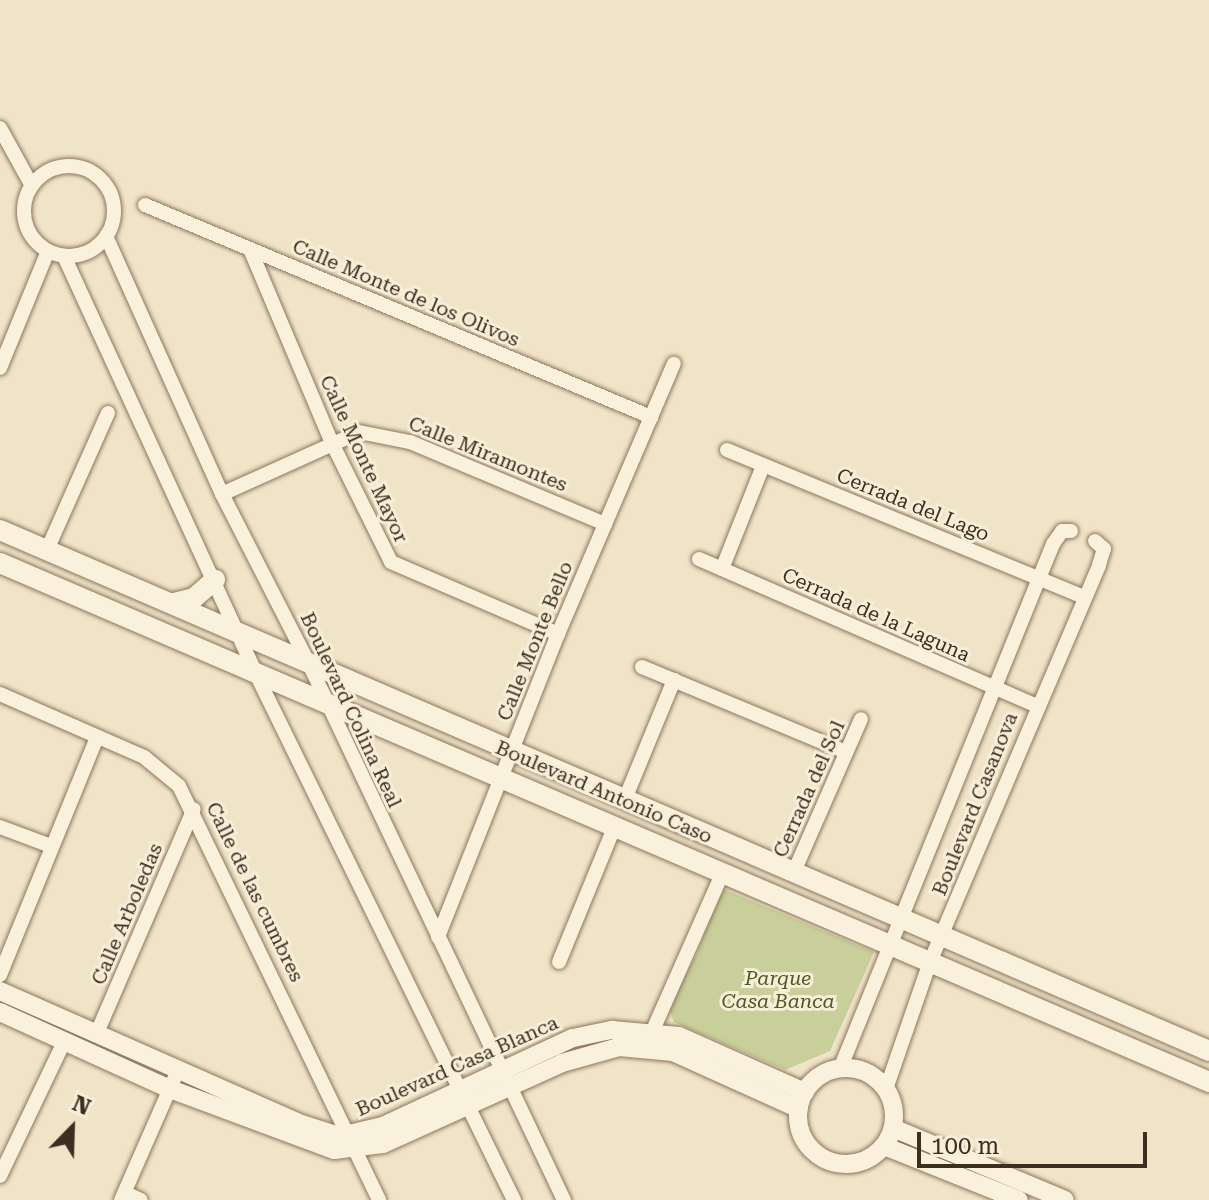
<!DOCTYPE html>
<style>
body{margin:0}
#map{position:relative;width:1209px;height:1200px;overflow:hidden;background:#f0e4c8;font-family:"Roboto Serif",serif}
div>[style]{position:absolute}
.green>*{inset:0;background:#c9cf9b}
.roads{filter:drop-shadow(0 0 2px #8d765c) drop-shadow(0 0 2px #8d765c)}
.minor>*{height:14px;margin:-7px;padding:0 7px;transform-origin:7px;border-radius:7px;background:#faf1dc}
.minor>.ring{margin:-7px;padding:0;box-sizing:content-box;background:none;border:14px solid #faf1dc;border-radius:50%}
.tertiary>*{height:18px;margin:-9px;padding:0 9px;transform-origin:9px;border-radius:9px;background:#faf1dc}
.tertiary>.ring{margin:-9px;padding:0;box-sizing:content-box;background:none;border:18px solid #faf1dc;border-radius:50%}
.secondary>*{height:20px;margin:-10px;padding:0 10px;transform-origin:10px;border-radius:10px;background:#faf1dc}
span{translate:-50% -50%;white-space:nowrap;text-align:center;line-height:1.15;-webkit-text-stroke:6px #f7eed8;paint-order:stroke}
.street-label{font-size:20px;color:#3d2e20}
.park-label{font-size:20px;color:#4d5a26;font-style:italic}
.north{position:absolute;left:32px;top:1088px;width:80px;height:80px;-webkit-text-stroke:6px #f7eed8;paint-order:stroke;rotate:23deg;font-size:22px;font-weight:700;line-height:32px;text-align:center;color:#3d2e20}
.north::after{content:'';display:block;margin:auto;width:28px;height:36px;background:#3d2e20;clip-path:polygon(50% 0,100% 100%,50% 72%,0 100%)}
.scale{position:absolute;left:917px;top:1132px;width:230px;height:36px;box-sizing:border-box;border:4px solid #3d2e20;border-top:0;padding-left:10px;font-size:24px;line-height:28px;white-space:nowrap;color:#3d2e20;-webkit-text-stroke:6px #f7eed8;paint-order:stroke}
</style>
<div id="map">
<div class="green">
<i style="clip-path:polygon(721px 888px,874px 952px,830px 1051px,785px 1070px,674px 1022px,668px 1006px,696px 956px)"></i>
</div>
<div class="roads">
<div class="minor">
<i style="left:0;top:128px;width:66px;rotate:61.1deg"></i>
<i class="ring" style="left:24px;top:166px;width:76px;height:76px"></i>
<i style="left:145px;top:205px;width:549px;rotate:22.73deg"></i>
<i style="left:106px;top:236px;width:283px;rotate:65.8deg"></i>
<i style="left:222px;top:494px;width:191px;rotate:62.9deg"></i>
<i style="left:309px;top:664px;width:594px;rotate:64.56deg"></i>
<i style="left:250px;top:249px;width:208px;rotate:67.1deg"></i>
<i style="left:331px;top:441px;width:135px;rotate:63.6deg"></i>
<i style="left:391px;top:562px;width:182px;rotate:23.3deg"></i>
<i style="left:64px;top:256px;width:458px;rotate:65.3deg"></i>
<i style="left:255px;top:672px;width:588px;rotate:63.87deg"></i>
<i style="left:0;top:368px;width:126px;rotate:-67.7deg"></i>
<i style="left:727px;top:450px;width:386px;rotate:22.4deg"></i>
<i style="left:222px;top:494px;width:150px;rotate:-24.3deg"></i>
<i style="left:359px;top:432px;width:52px;rotate:11.1deg"></i>
<i style="left:410px;top:442px;width:212px;rotate:22.8deg"></i>
<i style="left:47px;top:550px;width:150px;rotate:-66deg"></i>
<i style="left:699px;top:559px;width:369px;rotate:23.5deg"></i>
<i style="left:722px;top:569px;width:111px;rotate:-68.3deg"></i>
<i style="left:642px;top:667px;width:221px;rotate:22.6deg"></i>
<i style="left:0;top:694px;width:157px;rotate:23.6deg"></i>
<i style="left:144px;top:757px;width:45px;rotate:39.6deg"></i>
<i style="left:179px;top:786px;width:460px;rotate:64.2deg"></i>
<i style="left:625px;top:799px;width:129px;rotate:-67.6deg"></i>
<i style="left:0;top:827px;width:54px;rotate:20.4deg"></i>
<i style="left:793px;top:874px;width:169px;rotate:-66.3deg"></i>
<i style="left:438px;top:937px;width:326px;rotate:-68.4deg"></i>
<i style="left:558px;top:634px;width:294px;rotate:-66.8deg"></i>
<i style="left:559px;top:962px;width:145px;rotate:-67.7deg"></i>
<i style="left:0;top:975px;width:257px;rotate:-67.8deg"></i>
<i style="left:653px;top:1030px;width:173px;rotate:-66.1deg"></i>
<i style="left:96px;top:1035px;width:246px;rotate:-66.6deg"></i>
<i style="left:840px;top:1069px;width:567px;rotate:-67.92deg"></i>
<i style="left:1053px;top:544px;width:16px;rotate:-55deg"></i>
<i style="left:1062px;top:531px;width:9px"></i>
<i style="left:886px;top:1089px;width:134px;rotate:-70.9deg"></i>
<i style="left:930px;top:962px;width:431px;rotate:-66.9deg"></i>
<i style="left:1099px;top:565px;width:17px;rotate:-73deg"></i>
<i style="left:1104px;top:549px;width:12px;rotate:-138deg"></i>
<i style="left:0;top:1176px;width:151px;rotate:-64.5deg"></i>
<i style="left:125px;top:1193px;width:17px;rotate:24deg"></i>
<i style="left:121px;top:1200px;width:142px;rotate:-66.3deg"></i>
</div>
<div class="tertiary">
<i style="left:0;top:991px;width:330px;rotate:23.8deg"></i>
<i style="left:302px;top:1124px;width:40px;rotate:18deg"></i>
<i style="left:340px;top:1136px;width:44px;rotate:-13.1deg"></i>
<i style="left:383px;top:1126px;width:209px;rotate:-24.9deg"></i>
<i style="left:573px;top:1038px;width:40px;rotate:-12deg"></i>
<i style="left:612px;top:1030px;width:67px;rotate:5.1deg"></i>
<i style="left:679px;top:1036px;width:138px;rotate:24deg"></i>
<i style="left:0;top:1012px;width:187px;rotate:24.4deg"></i>
<i style="left:170px;top:1089px;width:175px;rotate:20.4deg"></i>
<i style="left:334px;top:1150px;width:49px;rotate:-7deg"></i>
<i style="left:383px;top:1144px;width:196px;rotate:-24.3deg"></i>
<i style="left:562px;top:1063px;width:59px;rotate:-15.7deg"></i>
<i style="left:619px;top:1047px;width:54px;rotate:5.3deg"></i>
<i style="left:673px;top:1052px;width:138px;rotate:24.3deg"></i>
<i class="ring" style="left:798px;top:1068px;width:78px;height:78px"></i>
<i style="left:893px;top:1128px;width:186px;rotate:22.7deg"></i>
<i style="left:884px;top:1146px;width:145px;rotate:21.8deg"></i>
</div>
<div class="secondary">
<i style="left:0;top:530px;width:1316px;rotate:23.31deg"></i>
<i style="left:0;top:563px;width:1316px;rotate:23.23deg"></i>
<i style="left:174px;top:603px;width:21px;rotate:-14deg"></i>
<i style="left:194px;top:598px;width:28px;rotate:-41deg"></i>
</div>
</div>
<div class="street-label">
<span style="left:406px;top:293px;rotate:23deg">Calle Monte de los Olivos</span>
<span style="left:488px;top:454px;rotate:22deg">Calle Miramontes</span>
<span style="left:364px;top:459px;rotate:65deg">Calle Monte Mayor</span>
<span style="left:913px;top:505px;rotate:22deg">Cerrada del Lago</span>
<span style="left:876px;top:615px;rotate:24deg">Cerrada de la Laguna</span>
<span style="left:535px;top:641px;rotate:-68deg">Calle Monte Bello</span>
<span style="left:351px;top:710px;rotate:65deg">Boulevard Colina Real</span>
<span style="left:809px;top:789px;rotate:-66deg">Cerrada del Sol</span>
<span style="left:604px;top:792px;rotate:23deg">Boulevard Antonio Caso</span>
<span style="left:975px;top:804px;rotate:-68deg">Boulevard Casanova</span>
<span style="left:255px;top:892px;rotate:64deg">Calle de las cumbres</span>
<span style="left:127px;top:914px;rotate:-67deg">Calle Arboledas</span>
<span style="left:457px;top:1066px;rotate:-24deg">Boulevard Casa Blanca</span>
</div>
<div class="park-label">
<span style="left:778px;top:990px">Parque<br>Casa Banca</span>
</div>
<div class="north">N</div>
<div class="scale">100 m</div>
</div>
